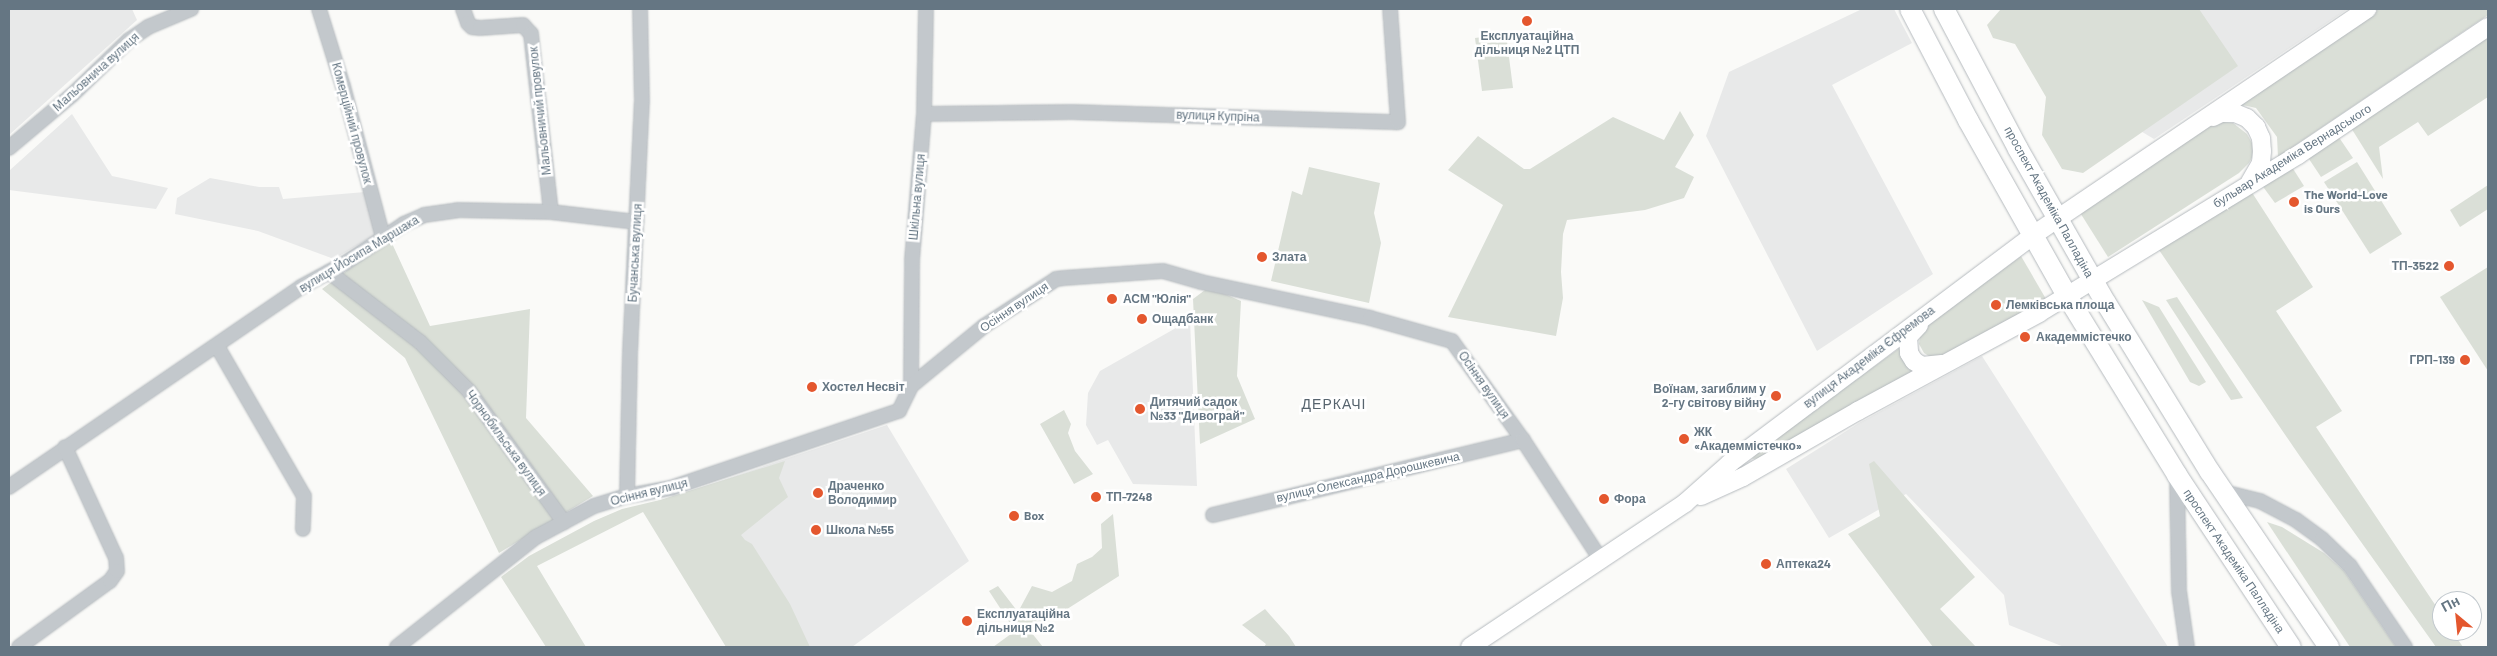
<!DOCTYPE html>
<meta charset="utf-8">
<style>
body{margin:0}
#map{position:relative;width:2497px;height:656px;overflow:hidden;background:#fafaf8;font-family:Barlow,sans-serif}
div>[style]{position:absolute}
.built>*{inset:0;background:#e8e9e9}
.green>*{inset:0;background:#dadfd7}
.roads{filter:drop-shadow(0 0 1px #b5babe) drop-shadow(0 0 1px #b5babe)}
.minor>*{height:14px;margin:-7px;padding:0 7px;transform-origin:7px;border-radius:7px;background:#c3c8cc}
.major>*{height:18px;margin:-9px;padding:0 9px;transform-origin:9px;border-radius:9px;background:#fff}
.highway>*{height:20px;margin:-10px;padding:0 10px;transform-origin:10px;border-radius:10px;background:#fff}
.dots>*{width:14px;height:14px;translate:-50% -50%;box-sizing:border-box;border:2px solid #fff;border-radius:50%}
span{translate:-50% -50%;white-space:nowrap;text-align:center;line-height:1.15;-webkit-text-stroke:5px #fff;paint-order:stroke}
.poi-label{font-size:12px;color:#657683;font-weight:700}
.left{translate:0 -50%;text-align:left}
.right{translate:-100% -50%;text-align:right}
.street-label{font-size:12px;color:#657683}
.neighbourhood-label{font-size:14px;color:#57646e;letter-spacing:1px}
.frame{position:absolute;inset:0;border:10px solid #657683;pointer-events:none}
.north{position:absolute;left:2432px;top:591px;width:50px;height:50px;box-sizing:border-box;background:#fff;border:1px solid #c1c8cd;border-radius:50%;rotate:332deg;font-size:14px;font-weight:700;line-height:20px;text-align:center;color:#657683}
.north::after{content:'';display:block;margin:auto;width:18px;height:22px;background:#e4572e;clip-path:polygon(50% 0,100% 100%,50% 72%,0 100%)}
</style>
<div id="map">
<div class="built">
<i style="clip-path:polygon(9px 9px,132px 9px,137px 20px,9px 135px)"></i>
<i style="clip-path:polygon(1862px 9px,1894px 9px,1912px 43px,1832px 85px,1933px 274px,1817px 351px,1706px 136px,1729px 72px)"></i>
<i style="clip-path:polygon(2047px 9px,2348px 9px,2154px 139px,2112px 114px)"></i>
<i style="clip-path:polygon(72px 114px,112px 176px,168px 188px,156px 209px,9px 190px,10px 170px)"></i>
<i style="clip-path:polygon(210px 178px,259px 187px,279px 187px,283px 199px,365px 192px,376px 234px,334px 259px,258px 231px,175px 214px,177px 198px)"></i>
<i style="clip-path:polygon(1190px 320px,1197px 486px,1133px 484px,1108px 440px,1097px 445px,1086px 425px,1088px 393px,1100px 371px)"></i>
<i style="clip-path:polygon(1982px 356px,2168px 647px,2064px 647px,2009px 625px,2004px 595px,1906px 494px,1829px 538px,1786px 469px,1859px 423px)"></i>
<i style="clip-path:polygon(887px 425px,969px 561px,852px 647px,751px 647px,663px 500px)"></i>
</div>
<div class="green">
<i style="clip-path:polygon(2001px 9px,2199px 9px,2238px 66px,2083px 173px,2062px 169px,2042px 135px,2046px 97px,2015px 44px,1993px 38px,1987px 25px)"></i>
<i style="clip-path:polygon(2375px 9px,2488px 9px,2488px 15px,2278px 157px,2277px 137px,2256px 108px,2234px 103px)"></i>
<i style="clip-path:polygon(2488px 29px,2488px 97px,2428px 136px,2418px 122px,2379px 147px,2383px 179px,2348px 123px)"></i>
<i style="clip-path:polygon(1506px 34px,1513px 88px,1482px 91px,1475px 38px)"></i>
<i style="clip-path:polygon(1680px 111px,1694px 135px,1675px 167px,1694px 177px,1684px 198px,1645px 210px,1567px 220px,1563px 234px,1561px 272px,1563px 298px,1556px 336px,1448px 317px,1503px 205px,1448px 170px,1478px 136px,1524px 169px,1530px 169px,1613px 117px,1664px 140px)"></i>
<i style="clip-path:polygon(2224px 122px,2233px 123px,2247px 134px,2252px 143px,2254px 154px,2249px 163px,2239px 173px,2108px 257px,2079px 211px,2207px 125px)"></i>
<i style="clip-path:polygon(2336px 133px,2353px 158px,2321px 177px,2305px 153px)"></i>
<i style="clip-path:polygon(2357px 162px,2402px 234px,2370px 254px,2324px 182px)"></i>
<i style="clip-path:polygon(2290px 164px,2304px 186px,2275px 203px,2261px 184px)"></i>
<i style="clip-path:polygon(1309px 167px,1380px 183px,1374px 213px,1381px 243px,1369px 303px,1271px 281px,1292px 191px,1302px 195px)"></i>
<i style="clip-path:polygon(2488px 185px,2488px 209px,2460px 227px,2450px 210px)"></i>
<i style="clip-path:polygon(2251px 191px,2313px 287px,2276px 311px,2342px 411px,2316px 427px,2442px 615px,2442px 631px,2452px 631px,2463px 647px,2436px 647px,2299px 455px,2159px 250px)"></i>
<i style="clip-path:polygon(390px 239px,430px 326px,530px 309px,526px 418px,593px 496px,499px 553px,405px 358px,322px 289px)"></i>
<i style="clip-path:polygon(2021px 256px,2046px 299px,1947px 354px,1932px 358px,1924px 353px,1919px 344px,1920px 335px,1927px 325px)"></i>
<i style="clip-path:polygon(2488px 267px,2488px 371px,2440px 297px)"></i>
<i style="clip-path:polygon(1209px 287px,1241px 301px,1237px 376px,1255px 419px,1200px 444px,1193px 299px)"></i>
<i style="clip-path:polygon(2177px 297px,2243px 398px,2231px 400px,2166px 300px)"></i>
<i style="clip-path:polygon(2142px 300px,2159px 307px,2206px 382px,2199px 386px,2190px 382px)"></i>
<i style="clip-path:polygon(1901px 347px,1901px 357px,1910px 368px,1917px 370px,1763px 458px,1752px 459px,1758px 451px)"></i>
<i style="clip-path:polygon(1064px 410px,1071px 424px,1068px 433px,1075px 451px,1093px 474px,1074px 484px,1040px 424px)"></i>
<i style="clip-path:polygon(785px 461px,779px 478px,788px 497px,741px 535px,745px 540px,752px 544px,790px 604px,810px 647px,726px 647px,643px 512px,537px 566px,586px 647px,546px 647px,501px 577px,529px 556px,594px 521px,622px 509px,660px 500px)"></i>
<i style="clip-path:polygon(1874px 461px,1975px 577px,1940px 609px,1976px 647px,1933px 647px,1848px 534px,1880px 516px,1869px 464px)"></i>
<i style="clip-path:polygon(1113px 514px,1119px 576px,1031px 632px,1043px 647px,993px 647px,1015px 631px,989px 591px,998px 586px,1018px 612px,1032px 586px,1052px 592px,1072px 581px,1077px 564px,1092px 557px,1102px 548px,1101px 524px)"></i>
<i style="clip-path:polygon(2267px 522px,2282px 527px,2324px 553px,2344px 571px,2396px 647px,2350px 647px)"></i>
<i style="clip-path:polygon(1265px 609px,1289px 636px,1296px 647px,1264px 647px,1266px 644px,1242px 625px)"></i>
</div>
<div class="roads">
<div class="minor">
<i style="left:319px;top:9px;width:81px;rotate:72.7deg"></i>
<i style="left:343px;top:86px;width:156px;rotate:75.2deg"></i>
<i style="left:463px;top:9px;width:15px;rotate:70deg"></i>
<i style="left:468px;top:23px;width:6px;rotate:45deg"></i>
<i style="left:472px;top:27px;width:8px;rotate:7deg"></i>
<i style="left:480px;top:28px;width:43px;rotate:-4deg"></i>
<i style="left:523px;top:25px;width:12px;rotate:48deg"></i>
<i style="left:531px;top:34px;width:179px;rotate:83.6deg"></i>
<i style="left:924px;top:114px;width:148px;rotate:-0.8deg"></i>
<i style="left:1072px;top:112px;width:326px;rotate:1.8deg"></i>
<i style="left:1398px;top:122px;width:113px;rotate:-94deg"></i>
<i style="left:9px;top:148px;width:82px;rotate:-40.1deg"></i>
<i style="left:72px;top:95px;width:79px;rotate:-44deg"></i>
<i style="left:129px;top:40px;width:23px;rotate:-34deg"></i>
<i style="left:148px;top:27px;width:47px;rotate:-22.7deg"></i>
<i style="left:329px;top:272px;width:115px;rotate:37.6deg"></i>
<i style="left:420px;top:342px;width:69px;rotate:45deg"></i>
<i style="left:469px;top:391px;width:162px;rotate:54.1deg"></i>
<i style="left:217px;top:346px;width:173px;rotate:59.9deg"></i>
<i style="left:304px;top:496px;width:33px;rotate:92deg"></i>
<i style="left:911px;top:386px;width:126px;rotate:-89.5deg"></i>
<i style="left:912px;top:260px;width:146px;rotate:-85.3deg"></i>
<i style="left:924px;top:114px;width:105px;rotate:-88.9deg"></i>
<i style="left:2177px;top:476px;width:115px;rotate:89deg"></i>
<i style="left:2179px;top:591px;width:57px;rotate:81.9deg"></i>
<i style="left:9px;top:487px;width:354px;rotate:-34.4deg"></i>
<i style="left:301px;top:287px;width:50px;rotate:-28.6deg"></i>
<i style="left:345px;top:263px;width:71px;rotate:-33.5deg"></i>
<i style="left:404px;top:224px;width:22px;rotate:-24deg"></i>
<i style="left:424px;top:215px;width:34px;rotate:-8deg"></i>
<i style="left:458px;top:210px;width:93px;rotate:1.2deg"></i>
<i style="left:551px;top:212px;width:86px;rotate:6.7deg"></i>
<i style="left:2224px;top:492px;width:37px;rotate:14deg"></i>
<i style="left:2260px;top:501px;width:41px;rotate:27.8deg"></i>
<i style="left:2296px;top:520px;width:32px;rotate:36deg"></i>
<i style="left:2322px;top:539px;width:39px;rotate:44deg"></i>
<i style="left:2350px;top:566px;width:98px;rotate:55.8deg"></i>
<i style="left:627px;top:496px;width:143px;rotate:-88.8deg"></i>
<i style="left:630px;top:353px;width:251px;rotate:-87.3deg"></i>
<i style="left:642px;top:102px;width:93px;rotate:-91.2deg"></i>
<i style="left:1213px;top:515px;width:319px;rotate:-13.6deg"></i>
<i style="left:19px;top:647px;width:112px;rotate:-36deg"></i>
<i style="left:110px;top:581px;width:12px;rotate:-55deg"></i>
<i style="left:117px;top:571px;width:13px;rotate:-94deg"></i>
<i style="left:116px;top:558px;width:122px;rotate:-114.7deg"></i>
<i style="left:397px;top:647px;width:177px;rotate:-38.4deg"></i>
<i style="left:536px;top:537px;width:66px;rotate:-28.1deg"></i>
<i style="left:594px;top:506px;width:34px;rotate:-17deg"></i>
<i style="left:627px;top:496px;width:45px;rotate:-10.3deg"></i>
<i style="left:671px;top:488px;width:241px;rotate:-18.7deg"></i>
<i style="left:899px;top:411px;width:28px;rotate:-64deg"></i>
<i style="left:911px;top:386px;width:94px;rotate:-39.4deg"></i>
<i style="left:984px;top:326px;width:86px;rotate:-33.1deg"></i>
<i style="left:1056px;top:279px;width:8px;rotate:-7deg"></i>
<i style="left:1064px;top:278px;width:99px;rotate:-4deg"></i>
<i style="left:1163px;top:271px;width:40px;rotate:16deg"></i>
<i style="left:1201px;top:282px;width:173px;rotate:12deg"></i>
<i style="left:1370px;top:318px;width:85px;rotate:15.7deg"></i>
<i style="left:1452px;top:341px;width:122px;rotate:54.4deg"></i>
<i style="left:1523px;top:440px;width:143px;rotate:57deg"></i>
</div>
<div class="major">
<i style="left:2213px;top:117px;width:9px;rotate:-27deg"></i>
<i style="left:2221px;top:113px;width:14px"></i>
<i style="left:2235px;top:113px;width:13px;rotate:23deg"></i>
<i style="left:2247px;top:118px;width:13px;rotate:45deg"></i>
<i style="left:2256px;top:127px;width:12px;rotate:66deg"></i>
<i style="left:2261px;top:138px;width:13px;rotate:86deg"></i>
<i style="left:2262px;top:151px;width:12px;rotate:95deg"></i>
<i style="left:2261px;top:163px;width:22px;rotate:120deg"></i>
<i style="left:1919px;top:325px;width:16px;rotate:133deg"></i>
<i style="left:1908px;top:337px;width:16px;rotate:86deg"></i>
<i style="left:1909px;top:353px;width:9px;rotate:58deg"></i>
<i style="left:1914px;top:361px;width:9px;rotate:32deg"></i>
<i style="left:1922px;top:366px;width:20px;rotate:-6deg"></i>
<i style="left:1701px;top:496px;width:46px;rotate:-24.3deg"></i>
<i style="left:1743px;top:477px;width:133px;rotate:-29.9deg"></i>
<i style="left:1858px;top:411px;width:206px;rotate:-28.4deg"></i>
<i style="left:2039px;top:313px;width:303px;rotate:-31.4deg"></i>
<i style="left:2298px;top:155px;width:229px;rotate:-34deg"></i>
<i style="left:1470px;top:647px;width:259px;rotate:-33.8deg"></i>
<i style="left:1685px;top:503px;width:60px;rotate:-41.6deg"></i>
<i style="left:1730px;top:463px;width:378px;rotate:-36.9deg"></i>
<i style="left:2032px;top:236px;width:405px;rotate:-34.1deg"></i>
</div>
<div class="highway">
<i style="left:1910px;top:9px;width:125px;rotate:62.4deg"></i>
<i style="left:1968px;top:120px;width:202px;rotate:60.6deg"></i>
<i style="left:2067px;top:296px;width:210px;rotate:58.4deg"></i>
<i style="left:2177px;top:475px;width:206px;rotate:56.5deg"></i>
<i style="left:1944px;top:9px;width:158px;rotate:62.1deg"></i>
<i style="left:2018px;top:149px;width:177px;rotate:60.3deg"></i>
<i style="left:2106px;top:303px;width:198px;rotate:58.4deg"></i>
<i style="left:2210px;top:472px;width:212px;rotate:55.8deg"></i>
</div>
</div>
<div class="dots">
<i style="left:1527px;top:21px;background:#e4572e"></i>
<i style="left:2294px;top:202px;background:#e4572e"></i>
<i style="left:1262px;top:257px;background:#e4572e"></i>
<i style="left:2449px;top:266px;background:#e4572e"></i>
<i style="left:1112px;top:299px;background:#e4572e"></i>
<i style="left:1996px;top:305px;background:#e4572e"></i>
<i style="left:1142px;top:319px;background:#e4572e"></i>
<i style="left:2025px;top:337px;background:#e4572e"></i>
<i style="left:2465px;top:360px;background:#e4572e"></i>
<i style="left:812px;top:387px;background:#e4572e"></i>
<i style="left:1776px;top:396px;background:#e4572e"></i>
<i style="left:1140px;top:409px;background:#e4572e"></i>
<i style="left:1684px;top:439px;background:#e4572e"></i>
<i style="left:818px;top:493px;background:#e4572e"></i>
<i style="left:1096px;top:497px;background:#e4572e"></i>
<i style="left:1604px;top:499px;background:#e4572e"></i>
<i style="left:1014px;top:516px;background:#e4572e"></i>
<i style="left:816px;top:530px;background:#e4572e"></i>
<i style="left:1766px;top:564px;background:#e4572e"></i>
<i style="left:967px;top:621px;background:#e4572e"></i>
</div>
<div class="poi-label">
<span style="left:1527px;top:43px">Експлуатаційна<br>дільниця №2 ЦТП</span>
<span class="left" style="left:2304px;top:202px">The World-Love<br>is Ours</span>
<span class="left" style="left:1272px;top:257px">Злата</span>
<span class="right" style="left:2439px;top:266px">ТП-3522</span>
<span class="left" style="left:1123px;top:299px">АСМ "Юлія"</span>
<span class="left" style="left:2006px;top:305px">Лемківська площа</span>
<span class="left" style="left:1152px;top:319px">Ощадбанк</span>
<span class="left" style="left:2036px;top:337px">Академмістечко</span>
<span class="right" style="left:2455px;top:360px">ГРП-139</span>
<span class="left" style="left:822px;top:387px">Хостел Несвіт</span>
<span class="right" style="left:1766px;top:396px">Воїнам, загиблим у<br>2-гу світову війну</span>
<span class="left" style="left:1150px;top:409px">Дитячий садок<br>№33 "Дивограй"</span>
<span class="left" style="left:1694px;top:439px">ЖК<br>«Академмістечко»</span>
<span class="left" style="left:828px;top:493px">Драченко<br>Володимир</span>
<span class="left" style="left:1106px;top:497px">ТП-7248</span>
<span class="left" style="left:1614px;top:499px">Фора</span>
<span class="left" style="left:1024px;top:516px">Box</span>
<span class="left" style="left:826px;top:530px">Школа №55</span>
<span class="left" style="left:1776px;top:564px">Аптека24</span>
<span class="left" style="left:977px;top:621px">Експлуатаційна<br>дільниця №2</span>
</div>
<div class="street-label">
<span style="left:96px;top:72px;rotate:-42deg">Мальовнича вулиця</span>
<span style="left:540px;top:111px;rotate:-96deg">Мальовничий провулок</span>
<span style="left:1218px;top:116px;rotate:2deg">вулиця Купріна</span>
<span style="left:352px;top:123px;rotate:75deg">Комерційний провулок</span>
<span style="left:2292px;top:156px;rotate:-32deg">бульвар Академіка Вернадського</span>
<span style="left:917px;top:197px;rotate:-85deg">Шкільна вулиця</span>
<span style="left:2049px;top:202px;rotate:61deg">проспект Академіка Палладіна</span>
<span style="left:635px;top:253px;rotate:-87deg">Бучанська вулиця</span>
<span style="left:359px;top:254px;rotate:-31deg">вулиця Йосипа Маршака</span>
<span style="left:1014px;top:307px;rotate:-34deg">Осіння вулиця</span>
<span style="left:1869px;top:357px;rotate:-37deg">вулиця Академіка Єфремова</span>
<span style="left:1484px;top:385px;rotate:55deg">Осіння вулиця</span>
<span style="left:506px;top:443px;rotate:54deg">Чорнобильська вулиця</span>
<span style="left:1368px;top:477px;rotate:-13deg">вулиця Олександра Дорошкевича</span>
<span style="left:649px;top:492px;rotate:-14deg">Осіння вулиця</span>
<span style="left:2234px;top:561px;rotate:56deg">проспект Академіка Палладіна</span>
</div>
<div class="neighbourhood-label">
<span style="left:1334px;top:404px">ДЕРКАЧІ</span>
</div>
<div class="frame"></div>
<div class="north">Пн</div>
</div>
